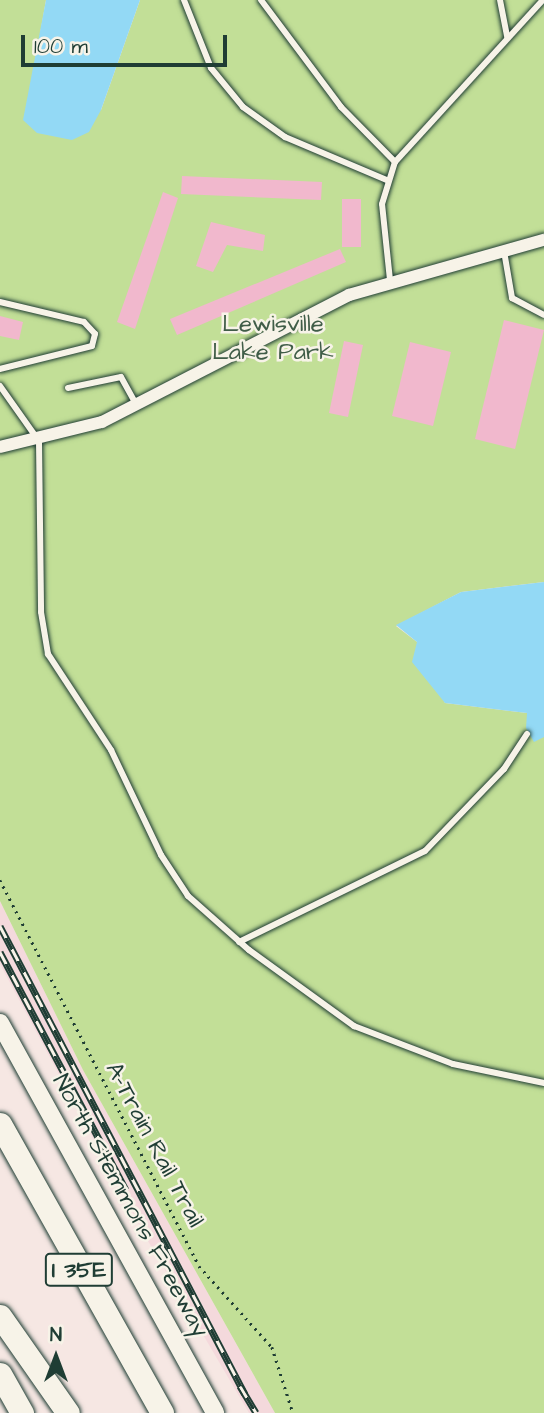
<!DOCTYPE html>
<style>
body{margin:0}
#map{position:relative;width:544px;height:1413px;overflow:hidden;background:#f6e7e3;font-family:"Architects Daughter",sans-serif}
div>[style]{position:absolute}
.built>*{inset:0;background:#f4d9dc}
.green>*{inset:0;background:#c2df97}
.water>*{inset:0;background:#93d9f5}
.building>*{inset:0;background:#f1b8cd}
.path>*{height:2.5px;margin-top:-1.25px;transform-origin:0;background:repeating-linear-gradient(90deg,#1f3d34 0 2px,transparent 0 7px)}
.roads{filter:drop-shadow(0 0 2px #1f3d34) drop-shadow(0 0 2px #1f3d34)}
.service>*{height:6px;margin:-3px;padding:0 3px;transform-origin:3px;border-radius:3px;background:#f7f3e8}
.minor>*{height:12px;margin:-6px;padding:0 6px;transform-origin:6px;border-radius:6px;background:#f7f3e8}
.secondary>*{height:18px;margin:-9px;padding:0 9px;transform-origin:9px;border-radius:9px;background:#f7f3e8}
.motorway>*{height:23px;margin:-11.5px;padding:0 11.5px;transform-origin:11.5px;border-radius:11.5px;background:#f7f3e8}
.rail>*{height:7px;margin-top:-3.5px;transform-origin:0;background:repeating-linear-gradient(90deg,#f7f3e8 0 13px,#1f3d34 0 26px);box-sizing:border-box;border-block:2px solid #1f3d34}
span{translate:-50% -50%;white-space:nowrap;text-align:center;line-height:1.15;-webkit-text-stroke:5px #f7f3e8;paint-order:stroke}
.shield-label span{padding:2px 5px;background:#f7f3e8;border:2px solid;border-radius:5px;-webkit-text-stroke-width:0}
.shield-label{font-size:23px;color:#1f3d34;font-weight:700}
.park-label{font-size:24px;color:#405d48}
.street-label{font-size:24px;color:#1f3d34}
.north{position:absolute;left:21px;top:1322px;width:70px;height:70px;-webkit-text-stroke:5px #f7f3e8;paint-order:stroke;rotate:0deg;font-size:19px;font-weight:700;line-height:28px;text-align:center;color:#1f3d34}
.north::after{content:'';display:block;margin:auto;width:24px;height:32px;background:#1f3d34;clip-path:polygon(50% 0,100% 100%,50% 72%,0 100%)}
.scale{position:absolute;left:21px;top:35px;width:206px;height:32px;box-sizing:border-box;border:4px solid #1f3d34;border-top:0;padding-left:9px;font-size:21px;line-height:24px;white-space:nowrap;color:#1f3d34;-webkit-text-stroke:5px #f7f3e8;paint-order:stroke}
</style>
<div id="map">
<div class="built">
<i style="clip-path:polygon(0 901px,83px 1070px,275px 1413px,249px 1413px,148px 1241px,0 964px)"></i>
</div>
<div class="green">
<i style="clip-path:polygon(0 0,46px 0,39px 40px,101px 110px,140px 0,544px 0,544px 582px,461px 592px,396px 626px,417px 642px,445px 703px,527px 713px,544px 737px,544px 1413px,275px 1413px,83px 1070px,0 901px)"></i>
</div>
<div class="water">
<i style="clip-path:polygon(46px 0,140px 0,101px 110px,89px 132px,72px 140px,37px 133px,23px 120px)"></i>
<i style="clip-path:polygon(544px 582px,544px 737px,534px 742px,526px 728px,527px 713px,445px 703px,412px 662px,417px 642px,396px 625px,461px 592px)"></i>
</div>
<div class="building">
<i style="clip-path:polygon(182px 176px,322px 182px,321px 200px,181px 194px)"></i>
<i style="clip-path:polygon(163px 192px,178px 198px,135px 329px,117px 322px)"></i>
<i style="clip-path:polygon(342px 199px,361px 199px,361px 247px,342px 247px)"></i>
<i style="clip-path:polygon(211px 222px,265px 235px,263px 251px,227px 245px,213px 272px,196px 266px)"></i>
<i style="clip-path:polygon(340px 249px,346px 262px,177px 335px,170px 319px)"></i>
<i style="clip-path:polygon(0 316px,23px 322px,19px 340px,0 336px)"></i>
<i style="clip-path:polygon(504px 320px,544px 330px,515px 449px,475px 439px)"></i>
<i style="clip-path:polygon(344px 341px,363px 345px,348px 417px,329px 413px)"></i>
<i style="clip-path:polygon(410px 342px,451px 352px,433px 426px,392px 416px)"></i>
</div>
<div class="path">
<i style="left:0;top:880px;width:434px;rotate:62.7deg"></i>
<i style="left:199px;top:1266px;width:109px;rotate:48deg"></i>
<i style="left:272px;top:1347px;width:69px;rotate:72.3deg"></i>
</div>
<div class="roads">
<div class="service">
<i style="left:184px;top:0;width:73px;rotate:68.3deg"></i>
<i style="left:211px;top:68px;width:50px;rotate:50.6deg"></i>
<i style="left:243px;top:107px;width:52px;rotate:35.5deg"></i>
<i style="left:285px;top:137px;width:111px;rotate:22.9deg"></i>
<i style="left:261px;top:0;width:134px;rotate:53.2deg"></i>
<i style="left:341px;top:107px;width:77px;rotate:45.5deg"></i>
<i style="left:500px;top:0;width:38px;rotate:79deg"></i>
<i style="left:504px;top:251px;width:48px;rotate:80.3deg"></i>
<i style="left:512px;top:298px;width:36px;rotate:28deg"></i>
<i style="left:390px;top:280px;width:76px;rotate:-96deg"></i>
<i style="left:382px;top:204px;width:44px;rotate:-72.8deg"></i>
<i style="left:395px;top:162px;width:219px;rotate:-47.6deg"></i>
<i style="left:0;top:302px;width:86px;rotate:13.4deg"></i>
<i style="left:84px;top:322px;width:16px;rotate:47deg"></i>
<i style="left:95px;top:334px;width:12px;rotate:104deg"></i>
<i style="left:92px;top:346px;width:95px;rotate:166deg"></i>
<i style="left:0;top:386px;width:67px;rotate:54.7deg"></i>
<i style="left:39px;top:441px;width:171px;rotate:89.3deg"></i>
<i style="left:41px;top:612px;width:43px;rotate:80.5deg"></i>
<i style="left:48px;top:654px;width:115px;rotate:56.7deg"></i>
<i style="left:111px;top:750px;width:116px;rotate:64.5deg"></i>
<i style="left:161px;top:855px;width:49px;rotate:56.6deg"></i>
<i style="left:188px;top:896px;width:81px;rotate:41.5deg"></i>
<i style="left:249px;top:950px;width:130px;rotate:35.9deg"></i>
<i style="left:354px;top:1026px;width:106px;rotate:21deg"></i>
<i style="left:453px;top:1064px;width:93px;rotate:11.8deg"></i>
<i style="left:68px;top:388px;width:54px;rotate:-11.7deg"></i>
<i style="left:121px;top:377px;width:31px;rotate:61deg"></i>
<i style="left:239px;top:942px;width:207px;rotate:-26.1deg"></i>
<i style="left:425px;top:851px;width:114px;rotate:-46.1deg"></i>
<i style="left:504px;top:769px;width:42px;rotate:-56.7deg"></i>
</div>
<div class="minor">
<i style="left:0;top:447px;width:105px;rotate:-13.8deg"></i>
<i style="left:102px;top:422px;width:278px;rotate:-27.2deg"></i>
<i style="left:349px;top:295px;width:203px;rotate:-15.8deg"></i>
</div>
<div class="secondary">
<i style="left:0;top:1023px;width:445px;rotate:61.1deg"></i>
</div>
<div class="motorway">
<i style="left:0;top:1124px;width:331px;rotate:60.7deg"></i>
<i style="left:0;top:1316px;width:118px;rotate:55deg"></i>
<i style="left:0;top:1374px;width:45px;rotate:60.6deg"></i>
</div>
</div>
<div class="rail">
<i style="left:0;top:926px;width:528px;rotate:62.37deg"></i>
<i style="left:0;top:952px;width:269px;rotate:62.1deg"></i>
<i style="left:240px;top:1386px;width:31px;rotate:59deg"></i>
</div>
<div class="shield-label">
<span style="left:79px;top:1270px">I 35E</span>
</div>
<div class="park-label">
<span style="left:273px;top:339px">Lewisville<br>Lake Park</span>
</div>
<div class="street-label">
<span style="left:154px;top:1145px;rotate:62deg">A-Train Rail Trail</span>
<span style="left:130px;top:1206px;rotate:61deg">North Stemmons Freeway</span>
</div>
<div class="north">N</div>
<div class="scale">100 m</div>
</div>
